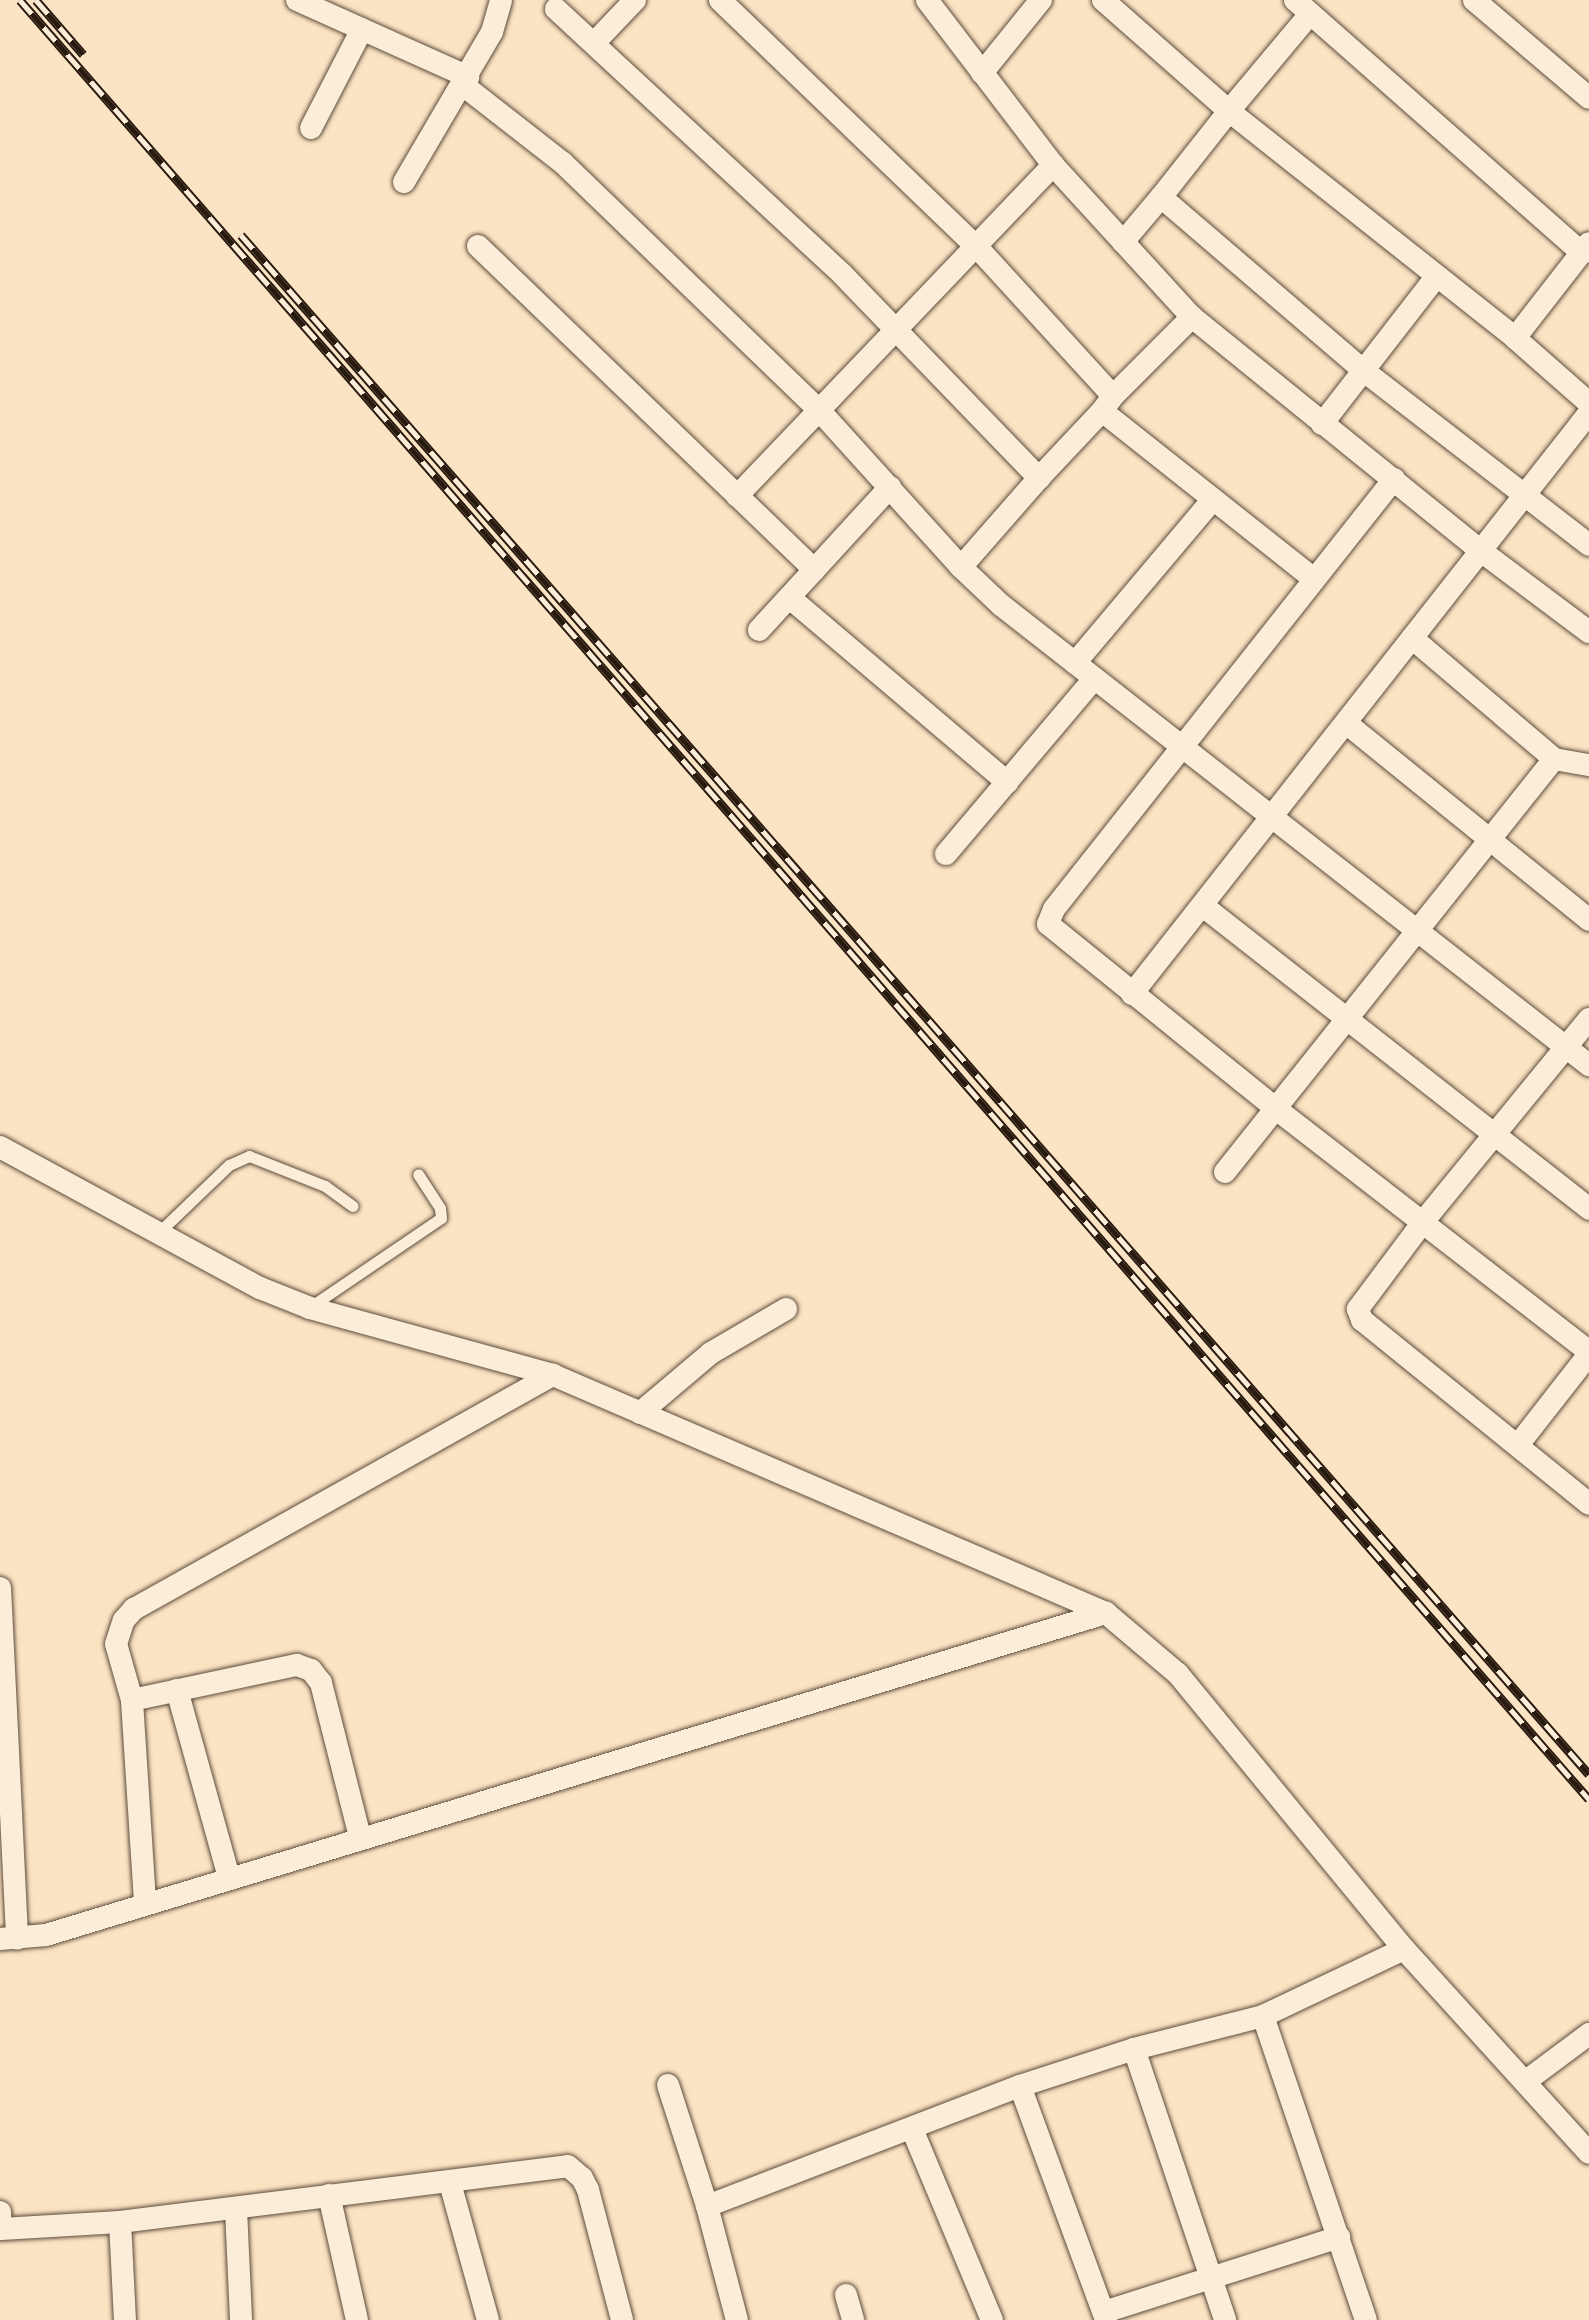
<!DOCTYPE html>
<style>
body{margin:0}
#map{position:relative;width:1589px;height:2320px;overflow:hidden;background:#fbe4c3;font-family:"IM FELL Great Primer",serif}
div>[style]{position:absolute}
.roads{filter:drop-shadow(0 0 2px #5d4c3c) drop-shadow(0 0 2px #5d4c3c)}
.service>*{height:11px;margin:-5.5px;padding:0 5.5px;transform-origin:5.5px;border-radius:5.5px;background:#fcedd8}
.minor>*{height:22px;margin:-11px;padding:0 11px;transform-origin:11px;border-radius:11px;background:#fcedd8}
.rail>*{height:9px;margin-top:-4.5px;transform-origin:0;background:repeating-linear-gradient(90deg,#fcedd8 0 18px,#281a0f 0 36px);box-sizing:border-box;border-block:2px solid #281a0f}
span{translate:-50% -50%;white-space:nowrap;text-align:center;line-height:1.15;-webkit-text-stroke:8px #fcedd8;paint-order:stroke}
</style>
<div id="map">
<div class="roads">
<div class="service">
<i style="left:157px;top:1234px;width:100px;rotate:-43.8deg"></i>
<i style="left:229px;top:1165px;width:22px;rotate:-24deg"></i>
<i style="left:249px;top:1156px;width:82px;rotate:21.5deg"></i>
<i style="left:325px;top:1186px;width:34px;rotate:36deg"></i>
<i style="left:310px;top:1307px;width:158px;rotate:-34.2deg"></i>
<i style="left:441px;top:1218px;width:10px;rotate:-96deg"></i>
<i style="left:440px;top:1208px;width:40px;rotate:-122.9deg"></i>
</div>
<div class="minor">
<i style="left:297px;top:0;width:188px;rotate:24.2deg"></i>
<i style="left:720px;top:0;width:355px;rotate:43.9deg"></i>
<i style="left:976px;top:246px;width:203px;rotate:47.6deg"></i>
<i style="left:1113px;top:396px;width:19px;rotate:126deg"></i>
<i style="left:1102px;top:411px;width:269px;rotate:38.4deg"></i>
<i style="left:927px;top:0;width:208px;rotate:52.6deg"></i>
<i style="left:1053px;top:165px;width:206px;rotate:47.6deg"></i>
<i style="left:1192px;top:317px;width:372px;rotate:39deg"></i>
<i style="left:1481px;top:551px;width:135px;rotate:36.9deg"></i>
<i style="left:1103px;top:0;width:168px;rotate:41.4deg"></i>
<i style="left:1229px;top:111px;width:110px;rotate:128.3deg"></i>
<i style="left:1161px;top:197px;width:267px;rotate:40.6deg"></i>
<i style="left:1364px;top:371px;width:284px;rotate:37.7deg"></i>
<i style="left:1295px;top:0;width:383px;rotate:41.4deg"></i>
<i style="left:1474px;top:0;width:151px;rotate:40.4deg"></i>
<i style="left:556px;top:9px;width:390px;rotate:42.8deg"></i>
<i style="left:842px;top:274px;width:284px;rotate:46deg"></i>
<i style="left:1039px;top:478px;width:92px;rotate:-46.8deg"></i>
<i style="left:1310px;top:14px;width:126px;rotate:129.9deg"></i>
<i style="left:1229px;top:111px;width:365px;rotate:38.4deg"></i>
<i style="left:1515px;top:338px;width:98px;rotate:41.3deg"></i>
<i style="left:595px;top:42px;width:58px;rotate:-46.4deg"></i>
<i style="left:982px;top:73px;width:94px;rotate:-51.1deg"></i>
<i style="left:463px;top:85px;width:127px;rotate:38deg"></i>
<i style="left:563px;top:163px;width:356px;rotate:44deg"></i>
<i style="left:819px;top:410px;width:212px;rotate:47.9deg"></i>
<i style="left:961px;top:567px;width:55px;rotate:43.5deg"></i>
<i style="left:1001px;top:605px;width:747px;rotate:38.04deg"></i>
<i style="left:311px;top:128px;width:111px;rotate:-62.7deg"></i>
<i style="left:404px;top:182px;width:174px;rotate:-59.6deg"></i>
<i style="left:492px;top:32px;width:33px;rotate:-74deg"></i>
<i style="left:1123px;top:242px;width:59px;rotate:-49.8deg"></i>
<i style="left:478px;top:246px;width:467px;rotate:43.9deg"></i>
<i style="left:1515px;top:338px;width:120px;rotate:-52.1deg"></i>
<i style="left:1113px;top:396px;width:112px;rotate:-45deg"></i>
<i style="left:1322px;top:424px;width:187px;rotate:-52.2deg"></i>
<i style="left:1394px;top:479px;width:548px;rotate:128.33deg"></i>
<i style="left:1054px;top:909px;width:16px;rotate:112deg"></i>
<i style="left:1048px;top:924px;width:292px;rotate:39deg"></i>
<i style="left:1275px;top:1108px;width:398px;rotate:37.8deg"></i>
<i style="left:737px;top:496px;width:458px;rotate:-46.3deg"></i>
<i style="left:961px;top:567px;width:118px;rotate:-48.8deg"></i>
<i style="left:790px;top:598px;width:285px;rotate:40.3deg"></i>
<i style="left:759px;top:630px;width:194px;rotate:-47.5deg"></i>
<i style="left:1412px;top:638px;width:187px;rotate:40.4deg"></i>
<i style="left:1075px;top:663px;width:214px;rotate:-49.9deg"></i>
<i style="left:1346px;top:723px;width:313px;rotate:39deg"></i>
<i style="left:946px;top:854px;width:229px;rotate:-49.8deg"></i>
<i style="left:1203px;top:906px;width:491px;rotate:38.1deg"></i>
<i style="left:1132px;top:994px;width:739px;rotate:-51.81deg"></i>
<i style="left:1589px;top:1019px;width:262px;rotate:129.3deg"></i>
<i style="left:1423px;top:1222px;width:109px;rotate:126.8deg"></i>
<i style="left:1358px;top:1309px;width:12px;rotate:70deg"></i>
<i style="left:1362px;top:1320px;width:292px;rotate:39deg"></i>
<i style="left:0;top:1147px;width:296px;rotate:28.5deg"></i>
<i style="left:260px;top:1288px;width:54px;rotate:21.8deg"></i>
<i style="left:310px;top:1308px;width:252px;rotate:15.4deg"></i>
<i style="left:553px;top:1375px;width:602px;rotate:23.29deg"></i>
<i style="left:1106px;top:1613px;width:94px;rotate:40.3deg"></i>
<i style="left:1178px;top:1674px;width:356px;rotate:50.6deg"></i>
<i style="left:1404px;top:1949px;width:275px;rotate:47.8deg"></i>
<i style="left:1225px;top:1172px;width:528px;rotate:-51.46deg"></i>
<i style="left:1554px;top:759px;width:36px;rotate:10deg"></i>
<i style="left:640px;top:1413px;width:93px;rotate:-40.2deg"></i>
<i style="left:711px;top:1353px;width:87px;rotate:-30.4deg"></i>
<i style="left:1518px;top:1445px;width:115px;rotate:-52deg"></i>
<i style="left:0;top:1588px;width:351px;rotate:87.2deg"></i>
<i style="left:177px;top:1690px;width:194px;rotate:74.5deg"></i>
<i style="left:132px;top:1700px;width:169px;rotate:-12deg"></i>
<i style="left:297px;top:1665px;width:15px;rotate:20deg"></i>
<i style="left:311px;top:1670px;width:16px;rotate:52deg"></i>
<i style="left:321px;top:1683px;width:159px;rotate:75.8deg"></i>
<i style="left:145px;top:1902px;width:202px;rotate:-93.7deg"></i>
<i style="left:132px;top:1700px;width:58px;rotate:-105.9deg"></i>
<i style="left:116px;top:1644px;width:25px;rotate:-72deg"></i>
<i style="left:124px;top:1620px;width:15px;rotate:-48deg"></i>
<i style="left:134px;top:1609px;width:480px;rotate:-29.2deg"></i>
<i style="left:0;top:1939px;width:46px;rotate:-5deg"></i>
<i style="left:46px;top:1935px;width:1108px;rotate:-16.9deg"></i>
<i style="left:1263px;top:2016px;width:321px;rotate:71.3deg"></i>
<i style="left:1134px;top:2049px;width:286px;rotate:71.4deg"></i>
<i style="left:1526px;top:2081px;width:79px;rotate:-36.7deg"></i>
<i style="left:668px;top:2085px;width:127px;rotate:72.1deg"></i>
<i style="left:707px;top:2206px;width:118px;rotate:75.3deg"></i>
<i style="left:1020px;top:2086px;width:249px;rotate:69.8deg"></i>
<i style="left:912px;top:2129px;width:207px;rotate:67.3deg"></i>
<i style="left:450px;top:2183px;width:142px;rotate:74.5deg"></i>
<i style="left:329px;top:2195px;width:128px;rotate:77.4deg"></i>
<i style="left:707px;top:2206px;width:335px;rotate:-21deg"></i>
<i style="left:1020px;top:2086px;width:120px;rotate:-18deg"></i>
<i style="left:1134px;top:2049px;width:133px;rotate:-14.3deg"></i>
<i style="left:1263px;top:2016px;width:156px;rotate:-25.4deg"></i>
<i style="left:236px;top:2209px;width:111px;rotate:87.4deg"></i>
<i style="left:0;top:2212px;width:17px;rotate:87deg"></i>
<i style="left:1px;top:2229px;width:119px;rotate:-3.4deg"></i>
<i style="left:120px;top:2222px;width:451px;rotate:-7.1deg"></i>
<i style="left:568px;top:2166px;width:18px;rotate:41deg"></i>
<i style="left:582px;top:2178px;width:13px;rotate:63deg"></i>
<i style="left:588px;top:2190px;width:134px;rotate:75.3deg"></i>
<i style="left:120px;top:2222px;width:98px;rotate:87.1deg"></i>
<i style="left:846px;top:2295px;width:26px;rotate:74deg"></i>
<i style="left:1104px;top:2312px;width:247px;rotate:-17.7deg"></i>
</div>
</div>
<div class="rail">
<i style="left:20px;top:0;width:2387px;rotate:48.91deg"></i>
<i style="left:36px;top:0;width:72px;rotate:49deg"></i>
<i style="left:241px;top:235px;width:2046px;rotate:48.79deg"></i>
</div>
</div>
